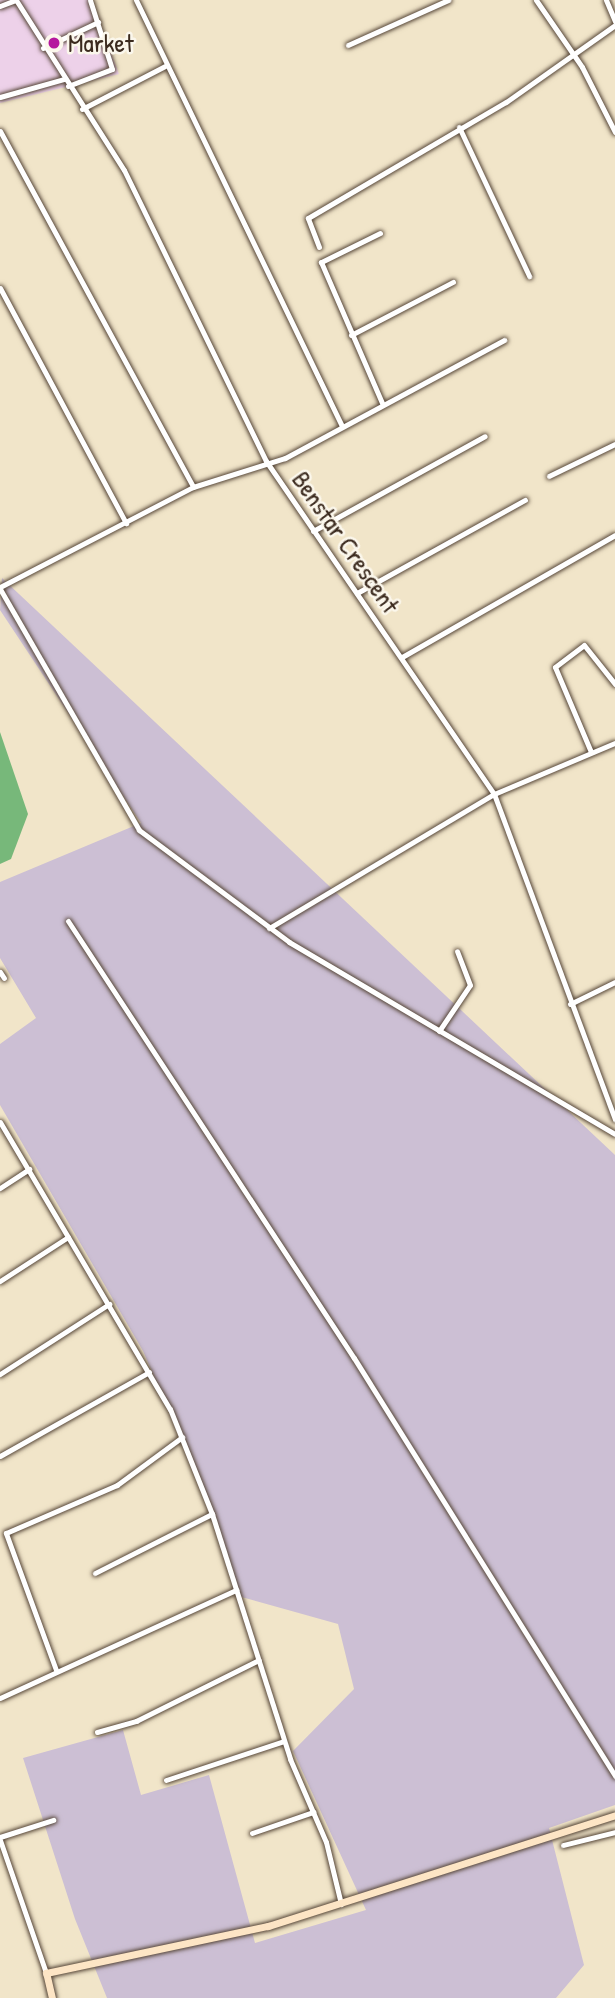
<!DOCTYPE html>
<style>
body{margin:0}
#map{position:relative;width:615px;height:1998px;overflow:hidden;background:#f1e5c9;font-family:"Patrick Hand",sans-serif}
div>[style]{position:absolute}
.built>*{inset:0;background:#edd1e9}
.industrial>*{inset:0;background:#ccbfd4}
.forest>*{inset:0;background:#77b87a}
.roads{filter:drop-shadow(0 0 2px #564638) drop-shadow(0 0 2px #564638)}
.street>*{height:5px;margin:-2.5px;padding:0 2.5px;transform-origin:2.5px;border-radius:2.5px;background:#fff}
.secondary>*{height:7px;margin:-3.5px;padding:0 3.5px;transform-origin:3.5px;border-radius:3.5px;background:#fde5c5}
.dots>*{width:19px;height:19px;translate:-50% -50%;box-sizing:border-box;border:4px solid #fbf7ec;border-radius:50%}
span{translate:-50% -50%;white-space:nowrap;text-align:center;line-height:1.15;-webkit-text-stroke:5px #fbf7ec;paint-order:stroke}
.poi-label{font-size:26px;color:#3b2a1e}
.left{translate:0 -50%;text-align:left}
.street-label{font-size:26px;color:#3b2a1e}
</style>
<div id="map">
<div class="built">
<i style="clip-path:polygon(0 0,91px 0,119px 74px,0 103px)"></i>
</div>
<div class="industrial">
<i style="clip-path:polygon(2px 578px,615px 1155px,615px 1805px,549px 1828px,584px 1965px,556px 1998px,107px 1998px,75px 1919px,23px 1758px,123px 1730px,141px 1795px,209px 1775px,255px 1943px,366px 1910px,293px 1751px,354px 1689px,338px 1624px,238px 1596px,208px 1501px,143px 1351px,0 1105px,0 1044px,36px 1018px,0 958px,0 882px,141px 823px,0 610px)"></i>
</div>
<div class="forest">
<i style="clip-path:polygon(0 732px,28px 814px,11px 859px,0 864px)"></i>
</div>
<div class="roads">
<div class="street">
<i style="left:16px;top:0;width:201px;rotate:57.6deg"></i>
<i style="left:124px;top:170px;width:324px;rotate:64deg"></i>
<i style="left:266px;top:461px;width:404px;rotate:55.6deg"></i>
<i style="left:494px;top:794px;width:347px;rotate:69.6deg"></i>
<i style="left:136px;top:0;width:473px;rotate:64.2deg"></i>
<i style="left:536px;top:0;width:81px;rotate:55.5deg"></i>
<i style="left:582px;top:67px;width:73px;rotate:63.1deg"></i>
<i style="left:606px;top:0;width:23px;rotate:67deg"></i>
<i style="left:0;top:6px;width:17px;rotate:-21deg"></i>
<i style="left:348px;top:45px;width:110px;rotate:-24.2deg"></i>
<i style="left:43px;top:48px;width:61px;rotate:-25.3deg"></i>
<i style="left:68px;top:86px;width:47px;rotate:-21.1deg"></i>
<i style="left:112px;top:69px;width:72px;rotate:-107.7deg"></i>
<i style="left:0;top:97px;width:66px;rotate:-15.7deg"></i>
<i style="left:82px;top:109px;width:93px;rotate:-27.4deg"></i>
<i style="left:459px;top:127px;width:165px;rotate:64.8deg"></i>
<i style="left:0;top:131px;width:405px;rotate:61.5deg"></i>
<i style="left:380px;top:233px;width:66px;rotate:153.8deg"></i>
<i style="left:321px;top:262px;width:154px;rotate:66.6deg"></i>
<i style="left:319px;top:247px;width:31px;rotate:-111deg"></i>
<i style="left:308px;top:218px;width:229px;rotate:-30.4deg"></i>
<i style="left:506px;top:102px;width:133px;rotate:-35.2deg"></i>
<i style="left:0;top:288px;width:267px;rotate:61.8deg"></i>
<i style="left:351px;top:335px;width:115px;rotate:-27.5deg"></i>
<i style="left:549px;top:476px;width:73px;rotate:-25.9deg"></i>
<i style="left:313px;top:531px;width:196px;rotate:-28.9deg"></i>
<i style="left:0;top:587px;width:217px;rotate:-27.4deg"></i>
<i style="left:193px;top:487px;width:96px;rotate:-17.5deg"></i>
<i style="left:285px;top:458px;width:249px;rotate:-28.3deg"></i>
<i style="left:0;top:589px;width:278px;rotate:60deg"></i>
<i style="left:139px;top:830px;width:187px;rotate:36.7deg"></i>
<i style="left:289px;top:942px;width:378px;rotate:30.5deg"></i>
<i style="left:357px;top:593px;width:192px;rotate:-29deg"></i>
<i style="left:402px;top:657px;width:245px;rotate:-29.8deg"></i>
<i style="left:591px;top:752px;width:92px;rotate:-113deg"></i>
<i style="left:555px;top:667px;width:36px;rotate:-37deg"></i>
<i style="left:584px;top:645px;width:50px;rotate:51.5deg"></i>
<i style="left:68px;top:921px;width:522px;rotate:56.8deg"></i>
<i style="left:354px;top:1358px;width:493px;rotate:58deg"></i>
<i style="left:269px;top:928px;width:262px;rotate:-30.8deg"></i>
<i style="left:494px;top:794px;width:131px;rotate:-22.9deg"></i>
<i style="left:0;top:972px;width:7px;rotate:56deg"></i>
<i style="left:570px;top:1004px;width:50px;rotate:-26.1deg"></i>
<i style="left:439px;top:1031px;width:55px;rotate:-56deg"></i>
<i style="left:470px;top:985px;width:36px;rotate:-111deg"></i>
<i style="left:0;top:1122px;width:334px;rotate:59.4deg"></i>
<i style="left:170px;top:1409px;width:113px;rotate:68.2deg"></i>
<i style="left:212px;top:1514px;width:257px;rotate:72.3deg"></i>
<i style="left:290px;top:1759px;width:90px;rotate:66.6deg"></i>
<i style="left:326px;top:1842px;width:64px;rotate:76.4deg"></i>
<i style="left:0;top:1188px;width:35px;rotate:-33deg"></i>
<i style="left:0;top:1281px;width:81px;rotate:-32.9deg"></i>
<i style="left:0;top:1374px;width:130px;rotate:-32.7deg"></i>
<i style="left:0;top:1456px;width:171px;rotate:-29.4deg"></i>
<i style="left:95px;top:1573px;width:131px;rotate:-26.8deg"></i>
<i style="left:56px;top:1670px;width:146px;rotate:-110.1deg"></i>
<i style="left:6px;top:1533px;width:121px;rotate:-23.4deg"></i>
<i style="left:117px;top:1485px;width:81px;rotate:-36.4deg"></i>
<i style="left:0;top:1698px;width:260px;rotate:-24.6deg"></i>
<i style="left:97px;top:1732px;width:41px;rotate:-15.8deg"></i>
<i style="left:136px;top:1721px;width:137px;rotate:-26.4deg"></i>
<i style="left:166px;top:1780px;width:124px;rotate:-18.3deg"></i>
<i style="left:252px;top:1833px;width:65px;rotate:-19deg"></i>
<i style="left:0;top:1837px;width:56px;rotate:-17.8deg"></i>
<i style="left:0;top:1840px;width:141px;rotate:70.9deg"></i>
<i style="left:563px;top:1845px;width:54px;rotate:-14deg"></i>
</div>
<div class="secondary">
<i style="left:52px;top:1998px;width:26px;rotate:-103deg"></i>
<i style="left:46px;top:1973px;width:227px;rotate:-12deg"></i>
<i style="left:268px;top:1926px;width:364px;rotate:-17.7deg"></i>
</div>
</div>
<div class="dots">
<i style="left:54px;top:43px;background:#b5179e"></i>
</div>
<div class="poi-label">
<span class="left" style="left:68px;top:43px">Market</span>
</div>
<div class="street-label">
<span style="left:346px;top:542px;rotate:55deg">Benstar Crescent</span>
</div>
</div>
